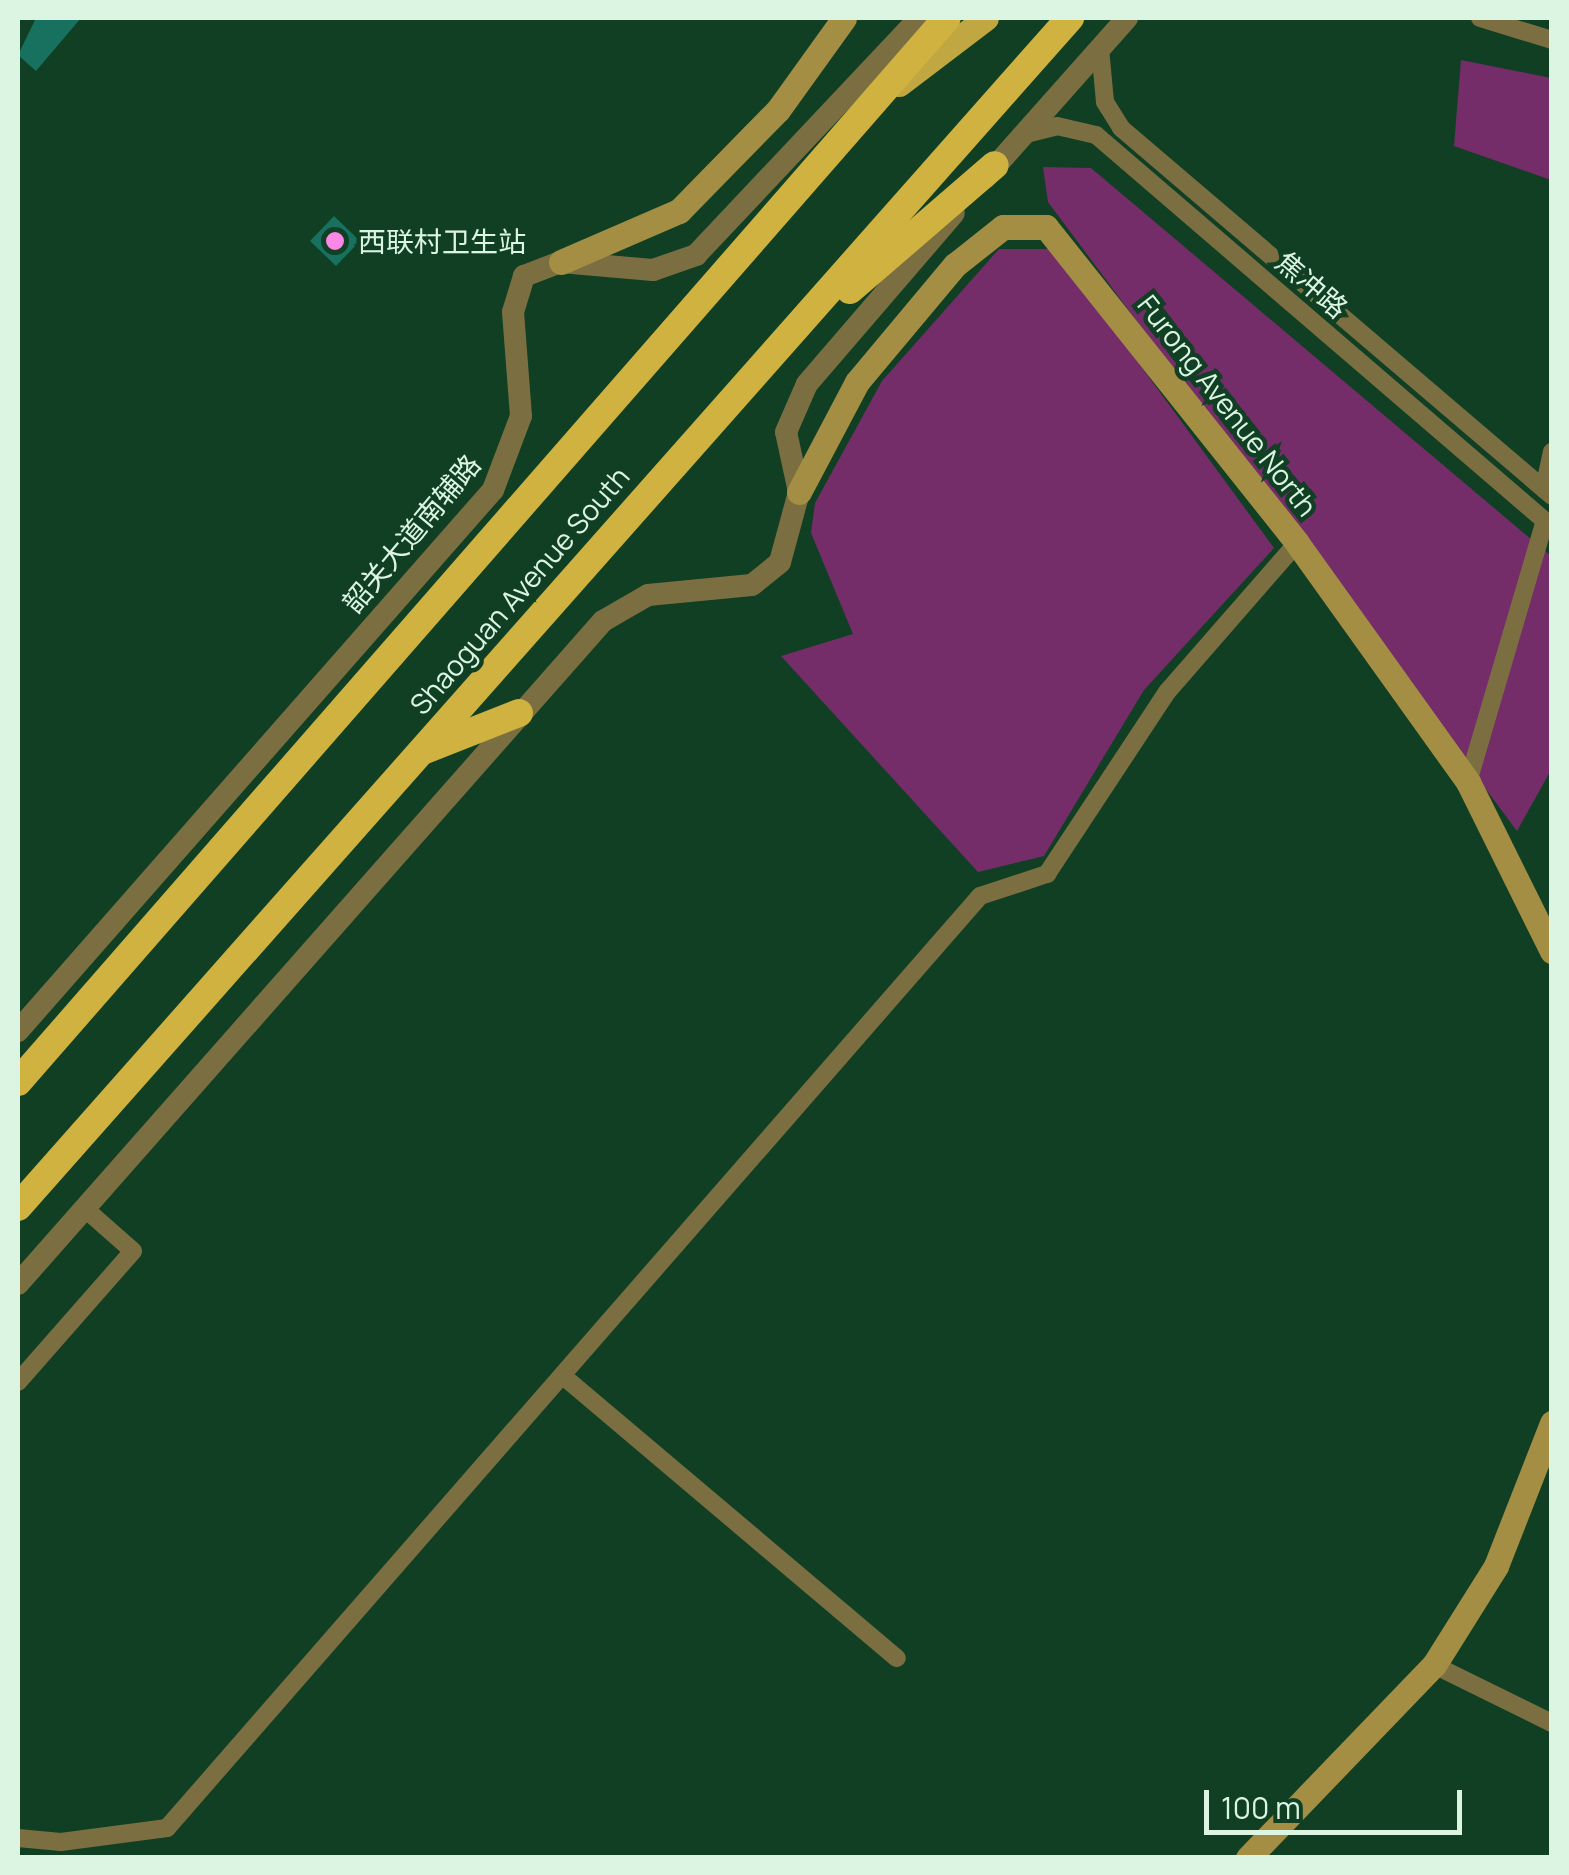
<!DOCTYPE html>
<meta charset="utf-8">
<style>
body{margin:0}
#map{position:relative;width:1569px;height:1875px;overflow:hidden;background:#103f24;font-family:Manrope,"Noto Sans SC",sans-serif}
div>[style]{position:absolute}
.green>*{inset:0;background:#752d69}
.building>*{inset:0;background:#17715e}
.minor>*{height:18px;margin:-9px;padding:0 9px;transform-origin:9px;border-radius:9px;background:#7b6f42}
.tertiary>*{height:22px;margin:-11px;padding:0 11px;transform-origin:11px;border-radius:11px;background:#7b6f42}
.secondary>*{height:25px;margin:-12.5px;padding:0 12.5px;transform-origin:12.5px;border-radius:12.5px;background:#a38e44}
.primary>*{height:25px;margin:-12.5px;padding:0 12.5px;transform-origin:12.5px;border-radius:12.5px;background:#c1a742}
.trunk>*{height:28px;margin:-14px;padding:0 14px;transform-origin:14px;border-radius:14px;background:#cfb240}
.dots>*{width:28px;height:28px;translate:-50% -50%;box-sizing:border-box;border:5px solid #103f24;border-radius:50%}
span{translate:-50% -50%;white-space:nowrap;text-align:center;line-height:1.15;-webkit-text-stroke:9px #103f24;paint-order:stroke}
.poi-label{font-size:28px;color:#dcf5e3}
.left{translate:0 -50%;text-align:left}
.street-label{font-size:28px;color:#dcf5e3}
.frame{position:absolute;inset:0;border:20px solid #dcf5e3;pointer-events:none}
.scale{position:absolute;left:1204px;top:1790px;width:258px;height:45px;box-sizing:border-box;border:5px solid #dcf5e3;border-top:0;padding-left:12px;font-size:30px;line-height:35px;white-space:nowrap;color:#dcf5e3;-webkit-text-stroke:8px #103f24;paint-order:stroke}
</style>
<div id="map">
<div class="green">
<i style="clip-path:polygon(1461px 60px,1551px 78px,1551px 180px,1454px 146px)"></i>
<i style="clip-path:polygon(1043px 167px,1091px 168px,1551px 556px,1551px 770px,1517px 831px,1048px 202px)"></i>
<i style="clip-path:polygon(999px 249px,1055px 249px,1274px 548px,1144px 690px,1044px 856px,978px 872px,781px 656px,853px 634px,811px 533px,815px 503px,882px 381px)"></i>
</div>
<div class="building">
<i style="clip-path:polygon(36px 18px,81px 18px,36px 71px,18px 55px)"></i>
<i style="clip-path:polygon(334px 216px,360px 241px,336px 266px,310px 241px)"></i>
</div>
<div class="minor">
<i style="left:1480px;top:18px;width:75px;rotate:17deg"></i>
<i style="left:1100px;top:48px;width:54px;rotate:84.7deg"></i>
<i style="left:1105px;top:102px;width:31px;rotate:58deg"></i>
<i style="left:1121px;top:128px;width:567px;rotate:40.49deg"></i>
<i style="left:1026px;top:134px;width:32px;rotate:-14deg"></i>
<i style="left:1057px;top:126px;width:40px;rotate:13deg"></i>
<i style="left:1096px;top:135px;width:601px;rotate:40.68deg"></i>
<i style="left:1544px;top:489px;width:38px;rotate:-78deg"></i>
<i style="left:1468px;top:782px;width:272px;rotate:-73.6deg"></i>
<i style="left:563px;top:1376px;width:437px;rotate:40.2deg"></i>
<i style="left:18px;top:1382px;width:174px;rotate:-48.7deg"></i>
<i style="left:133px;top:1251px;width:65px;rotate:-138.7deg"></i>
<i style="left:1434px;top:1665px;width:131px;rotate:26.2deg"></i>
<i style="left:18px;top:1838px;width:43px;rotate:5.3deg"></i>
<i style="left:61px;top:1842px;width:107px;rotate:-7.5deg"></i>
<i style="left:167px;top:1828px;width:1237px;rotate:-48.9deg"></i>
<i style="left:980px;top:896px;width:71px;rotate:-18.2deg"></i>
<i style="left:1047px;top:874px;width:218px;rotate:-56.6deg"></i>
<i style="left:1167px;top:692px;width:198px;rotate:-48.9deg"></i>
</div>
<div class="tertiary">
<i style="left:985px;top:178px;width:214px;rotate:-48.4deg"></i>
<i style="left:18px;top:1031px;width:720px;rotate:-48.72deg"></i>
<i style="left:493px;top:490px;width:79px;rotate:-69.3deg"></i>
<i style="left:521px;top:416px;width:104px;rotate:-94.4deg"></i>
<i style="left:513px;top:312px;width:38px;rotate:-73deg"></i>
<i style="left:524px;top:276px;width:40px;rotate:-21deg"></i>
<i style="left:561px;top:262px;width:92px;rotate:5deg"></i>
<i style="left:653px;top:270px;width:46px;rotate:-19.2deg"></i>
<i style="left:696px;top:255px;width:325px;rotate:-46.7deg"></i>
<i style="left:18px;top:1284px;width:884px;rotate:-48.58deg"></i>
<i style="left:603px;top:621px;width:52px;rotate:-30deg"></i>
<i style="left:648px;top:595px;width:104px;rotate:-5.5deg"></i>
<i style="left:752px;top:585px;width:36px;rotate:-39deg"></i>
<i style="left:780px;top:562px;width:73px;rotate:-74.8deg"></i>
<i style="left:799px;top:492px;width:61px;rotate:-102.2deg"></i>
<i style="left:786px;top:432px;width:52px;rotate:-66.4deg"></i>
<i style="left:807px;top:384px;width:225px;rotate:-49.3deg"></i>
</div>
<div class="secondary">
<i style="left:561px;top:262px;width:129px;rotate:-23.4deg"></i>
<i style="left:679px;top:211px;width:141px;rotate:-45.6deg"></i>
<i style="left:778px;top:110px;width:113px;rotate:-54.3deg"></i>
<i style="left:799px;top:492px;width:124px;rotate:-62.2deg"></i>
<i style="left:857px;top:382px;width:153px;rotate:-50.1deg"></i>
<i style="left:955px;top:265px;width:61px;rotate:-38.4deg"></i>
<i style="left:1003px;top:227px;width:43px"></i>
<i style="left:1046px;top:227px;width:404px;rotate:51.5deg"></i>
<i style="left:1297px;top:543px;width:294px;rotate:54.4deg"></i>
<i style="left:1468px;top:782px;width:189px;rotate:63.6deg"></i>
<i style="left:1248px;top:1858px;width:268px;rotate:-46.1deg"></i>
<i style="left:1434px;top:1665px;width:117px;rotate:-57.9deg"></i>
<i style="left:1496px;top:1566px;width:154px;rotate:-68.6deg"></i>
</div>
<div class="primary">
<i style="left:899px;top:84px;width:109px;rotate:-37.2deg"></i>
</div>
<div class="trunk">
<i style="left:850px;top:290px;width:191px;rotate:-40.8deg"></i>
<i style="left:425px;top:750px;width:101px;rotate:-21.5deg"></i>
<i style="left:18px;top:1082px;width:1412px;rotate:-48.88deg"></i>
<i style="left:18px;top:1207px;width:1588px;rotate:-48.5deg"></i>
</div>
<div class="dots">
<i style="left:335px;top:241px;background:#fb87e6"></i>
</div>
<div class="poi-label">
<span class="left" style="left:358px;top:241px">西联村卫生站</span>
</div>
<div class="street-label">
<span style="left:1312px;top:284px;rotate:41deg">焦冲路</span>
<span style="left:1228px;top:405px;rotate:52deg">Furong Avenue North</span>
<span style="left:411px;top:533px;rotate:-50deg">韶关大道南辅路</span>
<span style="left:519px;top:590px;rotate:-49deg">Shaoguan Avenue South</span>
</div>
<div class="frame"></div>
<div class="scale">100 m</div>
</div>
